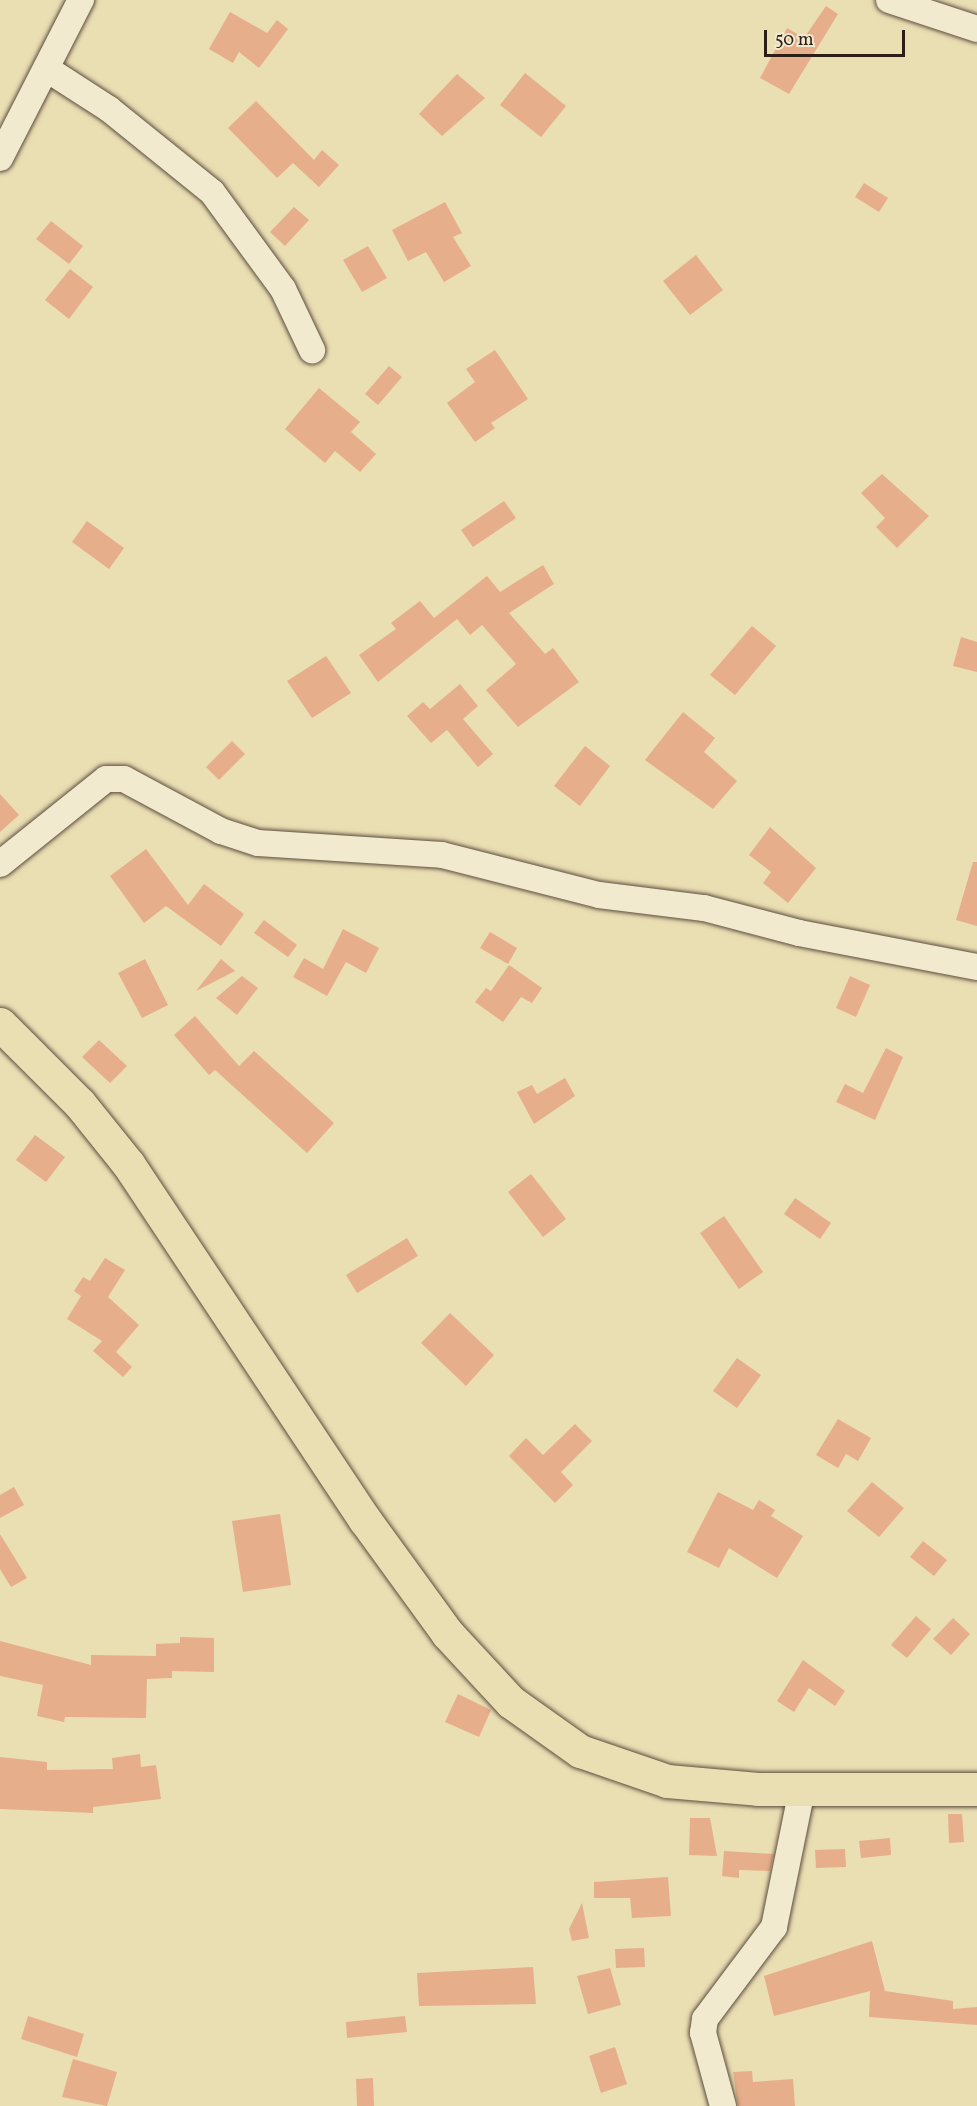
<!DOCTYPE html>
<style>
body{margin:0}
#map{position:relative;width:977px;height:2106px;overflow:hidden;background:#eadeb3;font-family:Vollkorn,serif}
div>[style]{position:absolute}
.building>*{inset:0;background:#e7ae8b}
.roads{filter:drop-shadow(0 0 2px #5c4e3e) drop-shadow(0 0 2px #5c4e3e)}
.minor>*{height:26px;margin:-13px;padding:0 13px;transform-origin:13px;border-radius:13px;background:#f1eace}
.major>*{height:33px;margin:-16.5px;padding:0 16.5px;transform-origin:16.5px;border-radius:16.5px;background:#eadeb3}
span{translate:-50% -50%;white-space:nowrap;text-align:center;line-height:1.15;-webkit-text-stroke:4.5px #f1eace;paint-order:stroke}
.scale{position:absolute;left:764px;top:30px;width:141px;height:27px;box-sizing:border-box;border:3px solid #2d1e17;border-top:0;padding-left:8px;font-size:18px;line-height:21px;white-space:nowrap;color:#2d1e17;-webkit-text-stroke:4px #f1eace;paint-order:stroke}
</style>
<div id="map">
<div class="building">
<i style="clip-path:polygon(826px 6px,838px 14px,789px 94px,760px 78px,787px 28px,804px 38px)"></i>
<i style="clip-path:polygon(230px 12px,267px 33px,277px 20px,288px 29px,259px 68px,239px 52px,233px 63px,209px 49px)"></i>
<i style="clip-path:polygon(525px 73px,566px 106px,541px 137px,500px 105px)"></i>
<i style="clip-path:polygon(457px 74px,485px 98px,442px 136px,419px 114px)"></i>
<i style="clip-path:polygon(256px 101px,314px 160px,322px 150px,339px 165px,319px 187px,293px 163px,277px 178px,228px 128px)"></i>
<i style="clip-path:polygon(864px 183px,888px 198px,879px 212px,855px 197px)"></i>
<i style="clip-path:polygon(445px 202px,462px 233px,453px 237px,471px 266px,444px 282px,426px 252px,408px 261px,392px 230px)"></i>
<i style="clip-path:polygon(294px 207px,309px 220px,285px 246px,270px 232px)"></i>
<i style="clip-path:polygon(51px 221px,83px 246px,69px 264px,36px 239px)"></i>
<i style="clip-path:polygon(368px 246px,387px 278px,362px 292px,343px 260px)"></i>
<i style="clip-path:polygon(696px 255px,723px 290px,690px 315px,663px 281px)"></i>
<i style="clip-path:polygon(70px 269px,93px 287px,69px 319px,45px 300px)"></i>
<i style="clip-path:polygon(495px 350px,528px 399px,491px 423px,495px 428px,475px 442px,447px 403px,475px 382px,466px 369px)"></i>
<i style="clip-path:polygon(389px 366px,402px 377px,378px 405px,365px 394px)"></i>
<i style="clip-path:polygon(319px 388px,360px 422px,351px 432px,376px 454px,360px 472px,335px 451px,325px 463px,285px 429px)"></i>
<i style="clip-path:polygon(882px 474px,929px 516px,897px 548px,876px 527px,885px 518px,861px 493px)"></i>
<i style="clip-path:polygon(504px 501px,516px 518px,473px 547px,461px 530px)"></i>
<i style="clip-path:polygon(87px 521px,124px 548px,109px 569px,72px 542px)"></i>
<i style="clip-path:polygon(543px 565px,554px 584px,509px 613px,545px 654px,553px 648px,579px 682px,518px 727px,486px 690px,516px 664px,482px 625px,470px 635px,457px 619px,378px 682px,359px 655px,396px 629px,391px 623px,420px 601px,434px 618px,487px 576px,500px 592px)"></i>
<i style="clip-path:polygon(752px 626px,776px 646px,735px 695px,710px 675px)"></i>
<i style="clip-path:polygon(961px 637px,977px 642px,977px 672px,953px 666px)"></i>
<i style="clip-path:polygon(326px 656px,351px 693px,312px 718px,287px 681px)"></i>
<i style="clip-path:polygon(460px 684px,478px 706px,463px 719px,493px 754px,478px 767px,447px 730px,431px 743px,407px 716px,423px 702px,430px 709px)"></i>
<i style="clip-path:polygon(683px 712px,715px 738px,704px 752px,737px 781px,713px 809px,645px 760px)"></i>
<i style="clip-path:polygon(232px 741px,245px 754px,219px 780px,206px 767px)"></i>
<i style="clip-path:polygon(585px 746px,610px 766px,580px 806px,554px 786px)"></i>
<i style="clip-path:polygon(0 794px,19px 815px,0 832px)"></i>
<i style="clip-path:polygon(770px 827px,816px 868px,788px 903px,763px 883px,771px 872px,749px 855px)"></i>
<i style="clip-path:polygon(146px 849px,188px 905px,204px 884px,244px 914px,221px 946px,166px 906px,144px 923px,110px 876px)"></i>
<i style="clip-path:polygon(973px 862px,977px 862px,977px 926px,956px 920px)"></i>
<i style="clip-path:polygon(264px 920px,297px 945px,288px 957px,254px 933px)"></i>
<i style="clip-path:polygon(343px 929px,379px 948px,366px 973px,346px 962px,327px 996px,293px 977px,304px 958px,323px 969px)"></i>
<i style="clip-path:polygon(490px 932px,517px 948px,508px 964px,480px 948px)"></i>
<i style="clip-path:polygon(145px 959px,168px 1005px,142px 1018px,118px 973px)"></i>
<i style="clip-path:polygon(221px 959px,235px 971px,196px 991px)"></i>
<i style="clip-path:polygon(509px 965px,542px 988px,532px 1003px,521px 997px,503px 1022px,475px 1002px,486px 988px,491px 991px)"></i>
<i style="clip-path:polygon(242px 976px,258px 988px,237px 1015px,216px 998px)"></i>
<i style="clip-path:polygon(850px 976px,870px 985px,856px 1017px,836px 1008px)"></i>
<i style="clip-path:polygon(195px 1016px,239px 1066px,254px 1051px,334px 1123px,307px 1153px,215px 1070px,209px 1075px,174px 1035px)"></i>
<i style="clip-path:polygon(99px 1040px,127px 1066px,110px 1083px,82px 1057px)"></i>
<i style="clip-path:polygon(886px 1048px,903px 1057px,875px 1120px,836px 1102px,845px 1084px,863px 1093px)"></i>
<i style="clip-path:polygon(565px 1078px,575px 1096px,534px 1124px,517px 1092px,532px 1085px,537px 1094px)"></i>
<i style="clip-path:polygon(35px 1135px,65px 1157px,46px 1182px,16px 1160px)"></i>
<i style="clip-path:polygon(531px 1174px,566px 1219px,543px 1237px,508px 1192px)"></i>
<i style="clip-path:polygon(795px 1198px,831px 1223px,820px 1239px,784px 1214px)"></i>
<i style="clip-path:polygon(724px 1216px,763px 1272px,739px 1289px,700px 1233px)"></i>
<i style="clip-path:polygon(407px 1238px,418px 1256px,357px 1293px,346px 1275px)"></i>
<i style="clip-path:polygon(105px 1258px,125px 1270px,108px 1297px,139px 1325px,116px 1352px,132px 1367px,123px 1377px,93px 1351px,102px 1341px,67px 1319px,81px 1296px,74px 1291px,83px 1277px,90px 1281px)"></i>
<i style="clip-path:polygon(450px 1313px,494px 1355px,466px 1386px,421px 1343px)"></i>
<i style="clip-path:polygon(737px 1358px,761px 1375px,737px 1408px,713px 1391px)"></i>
<i style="clip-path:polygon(838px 1419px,871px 1438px,858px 1461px,846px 1454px,838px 1468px,816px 1455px)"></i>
<i style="clip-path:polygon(575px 1424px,592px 1441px,561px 1472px,573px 1485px,555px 1503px,509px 1456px,526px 1438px,543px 1455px)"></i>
<i style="clip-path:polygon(872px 1482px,904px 1508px,879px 1537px,847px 1511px)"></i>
<i style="clip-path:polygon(14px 1487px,24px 1505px,0 1518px,0 1495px)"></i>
<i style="clip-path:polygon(718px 1492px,753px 1510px,759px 1500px,775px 1510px,771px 1516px,803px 1536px,777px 1578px,729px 1548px,719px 1568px,687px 1552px)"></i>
<i style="clip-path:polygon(280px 1514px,291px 1585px,243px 1592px,232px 1521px)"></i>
<i style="clip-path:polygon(0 1534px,27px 1578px,11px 1587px,0 1569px)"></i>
<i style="clip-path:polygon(923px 1541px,947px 1560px,934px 1576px,910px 1557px)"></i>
<i style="clip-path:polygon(916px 1616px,931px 1629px,907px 1658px,891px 1645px)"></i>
<i style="clip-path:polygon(953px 1618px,970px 1634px,951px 1655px,933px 1639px)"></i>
<i style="clip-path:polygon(180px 1637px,214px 1638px,214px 1672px,172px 1671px,172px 1678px,147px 1679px,146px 1718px,65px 1717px,64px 1722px,37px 1716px,43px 1685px,0 1676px,0 1641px,91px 1665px,91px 1655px,156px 1656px,156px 1644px,180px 1643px)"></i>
<i style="clip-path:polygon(803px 1660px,845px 1691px,835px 1706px,809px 1688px,794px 1712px,777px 1701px)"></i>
<i style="clip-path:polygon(458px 1694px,491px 1710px,479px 1737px,445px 1722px)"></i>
<i style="clip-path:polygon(140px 1754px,141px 1767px,156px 1765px,161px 1799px,93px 1807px,93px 1813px,0 1809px,0 1757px,47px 1762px,47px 1770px,113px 1769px,112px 1758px)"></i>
<i style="clip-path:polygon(948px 1814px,962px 1814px,964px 1842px,949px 1843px)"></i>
<i style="clip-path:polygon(690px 1818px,710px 1818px,717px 1856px,689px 1855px)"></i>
<i style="clip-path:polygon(890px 1838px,891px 1855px,861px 1858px,859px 1841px)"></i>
<i style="clip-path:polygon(845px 1849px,846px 1867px,816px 1868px,815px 1850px)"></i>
<i style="clip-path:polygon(724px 1851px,774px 1854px,770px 1871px,739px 1870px,739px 1878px,722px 1876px)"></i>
<i style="clip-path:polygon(668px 1877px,671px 1916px,632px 1918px,630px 1898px,594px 1898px,594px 1882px)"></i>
<i style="clip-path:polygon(582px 1903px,589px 1938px,572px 1941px,569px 1929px)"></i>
<i style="clip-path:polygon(872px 1941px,885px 1991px,953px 2001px,953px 2009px,977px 2007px,977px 2025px,869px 2017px,870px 1991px,774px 2016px,764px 1976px)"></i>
<i style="clip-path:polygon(644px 1948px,645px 1967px,616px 1968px,615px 1949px)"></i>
<i style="clip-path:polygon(533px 1967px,536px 2004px,419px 2006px,417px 1973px)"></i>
<i style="clip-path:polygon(610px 1968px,621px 2005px,588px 2014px,577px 1976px)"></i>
<i style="clip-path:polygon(28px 2016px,84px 2034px,77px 2057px,21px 2039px)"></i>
<i style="clip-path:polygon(405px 2016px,407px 2032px,347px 2038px,346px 2022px)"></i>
<i style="clip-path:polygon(615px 2047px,627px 2084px,601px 2093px,589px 2056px)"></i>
<i style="clip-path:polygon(73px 2059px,117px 2072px,107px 2106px,62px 2097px)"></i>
<i style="clip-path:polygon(752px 2071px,753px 2082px,793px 2079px,795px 2106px,738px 2106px,733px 2072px)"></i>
<i style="clip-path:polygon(373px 2078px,374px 2106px,357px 2106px,356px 2079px)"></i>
</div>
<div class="roads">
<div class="minor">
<i style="left:889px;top:0;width:93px;rotate:18.2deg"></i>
<i style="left:47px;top:69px;width:74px;rotate:32.8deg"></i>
<i style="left:109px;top:109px;width:132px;rotate:38.9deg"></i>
<i style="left:212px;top:192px;width:120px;rotate:53.8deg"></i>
<i style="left:283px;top:289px;width:68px;rotate:64.6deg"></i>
<i style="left:0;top:158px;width:178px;rotate:-62.9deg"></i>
<i style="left:0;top:864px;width:136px;rotate:-38.7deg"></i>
<i style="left:106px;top:779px;width:18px"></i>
<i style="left:124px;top:779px;width:110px;rotate:28.2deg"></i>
<i style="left:221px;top:831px;width:39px;rotate:18deg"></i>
<i style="left:258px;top:843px;width:184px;rotate:3.7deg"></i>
<i style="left:442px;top:855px;width:162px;rotate:14.3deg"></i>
<i style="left:599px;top:895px;width:106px;rotate:7.1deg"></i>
<i style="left:704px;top:908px;width:98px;rotate:14.7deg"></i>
<i style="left:799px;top:933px;width:181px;rotate:10.8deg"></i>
<i style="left:723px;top:2106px;width:76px;rotate:-105.3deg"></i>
<i style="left:703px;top:2033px;width:14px;rotate:-82deg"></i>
<i style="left:705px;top:2019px;width:115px;rotate:-53.1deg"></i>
<i style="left:774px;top:1927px;width:141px;rotate:-78.5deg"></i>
</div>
<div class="major">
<i style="left:0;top:1024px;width:113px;rotate:45deg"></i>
<i style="left:80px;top:1104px;width:78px;rotate:51.2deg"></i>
<i style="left:129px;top:1165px;width:426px;rotate:56.4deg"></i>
<i style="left:365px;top:1520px;width:140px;rotate:54deg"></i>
<i style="left:447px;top:1633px;width:94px;rotate:47.2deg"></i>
<i style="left:511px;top:1702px;width:85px;rotate:35.4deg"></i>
<i style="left:580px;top:1751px;width:92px;rotate:19deg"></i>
<i style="left:667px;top:1781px;width:91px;rotate:5deg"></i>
<i style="left:758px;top:1789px;width:219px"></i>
</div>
</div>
<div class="scale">50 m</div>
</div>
